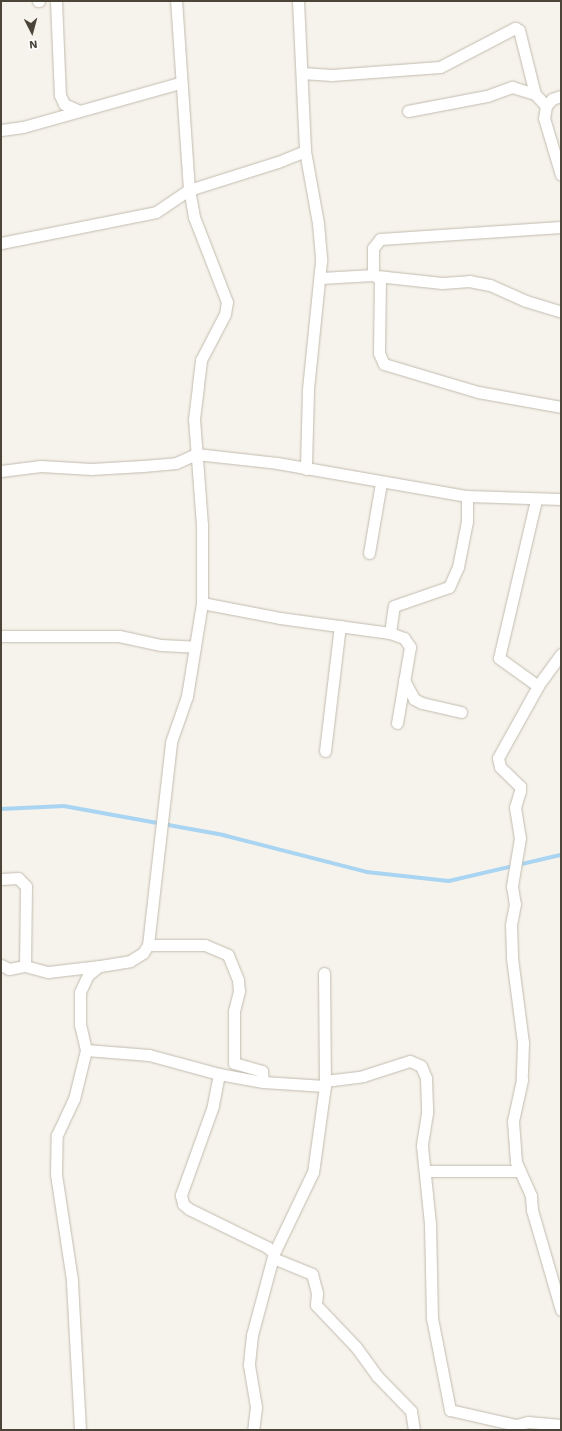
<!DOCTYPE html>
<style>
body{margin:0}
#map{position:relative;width:562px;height:1431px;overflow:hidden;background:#f6f3ec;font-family:"Work Sans",sans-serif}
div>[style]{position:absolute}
.stream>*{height:3.5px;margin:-1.75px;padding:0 1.75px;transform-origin:1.75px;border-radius:1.75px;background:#a9d4f2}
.roads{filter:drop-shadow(0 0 1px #c2bbae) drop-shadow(0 0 1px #c2bbae)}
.minor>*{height:11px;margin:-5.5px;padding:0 5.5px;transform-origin:5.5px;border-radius:5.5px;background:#fff}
span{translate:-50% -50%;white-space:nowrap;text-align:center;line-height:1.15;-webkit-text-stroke:3px #fff;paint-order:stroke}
.frame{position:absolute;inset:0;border:2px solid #4b4439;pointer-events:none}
.north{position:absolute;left:12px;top:12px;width:40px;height:40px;-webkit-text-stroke:3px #fff;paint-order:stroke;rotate:174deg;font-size:11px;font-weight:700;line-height:16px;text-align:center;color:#4b4439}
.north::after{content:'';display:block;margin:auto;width:14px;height:18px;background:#4b4439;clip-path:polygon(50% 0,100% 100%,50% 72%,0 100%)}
</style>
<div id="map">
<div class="stream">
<i style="left:1px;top:809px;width:63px;rotate:-2.7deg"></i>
<i style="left:64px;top:806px;width:162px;rotate:10.3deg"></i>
<i style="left:223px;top:835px;width:149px;rotate:14.4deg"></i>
<i style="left:367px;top:872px;width:82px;rotate:6.3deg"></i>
<i style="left:449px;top:881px;width:115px;rotate:-13.1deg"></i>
</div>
<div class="roads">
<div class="minor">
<i style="left:38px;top:1px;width:1px"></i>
<i style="left:56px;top:1px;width:94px;rotate:87.6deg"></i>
<i style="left:60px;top:95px;width:10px;rotate:66deg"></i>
<i style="left:64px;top:104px;width:17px;rotate:24deg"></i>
<i style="left:298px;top:1px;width:150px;rotate:87.3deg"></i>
<i style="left:305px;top:151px;width:73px;rotate:79.8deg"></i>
<i style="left:318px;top:223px;width:38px;rotate:85deg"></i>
<i style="left:321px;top:261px;width:130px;rotate:95.8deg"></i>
<i style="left:308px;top:390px;width:79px;rotate:91.5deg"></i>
<i style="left:302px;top:73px;width:30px;rotate:4deg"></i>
<i style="left:332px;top:75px;width:108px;rotate:-4.2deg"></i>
<i style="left:440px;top:67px;width:85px;rotate:-27.5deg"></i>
<i style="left:515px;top:28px;width:4px;rotate:27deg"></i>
<i style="left:519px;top:30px;width:66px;rotate:76deg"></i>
<i style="left:561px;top:96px;width:9px;rotate:162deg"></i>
<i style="left:552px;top:99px;width:9px;rotate:131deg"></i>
<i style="left:546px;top:106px;width:12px;rotate:99deg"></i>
<i style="left:544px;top:118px;width:59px;rotate:73.4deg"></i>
<i style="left:408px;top:111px;width:80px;rotate:-10.8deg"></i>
<i style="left:487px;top:96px;width:27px;rotate:-20deg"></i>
<i style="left:512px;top:87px;width:24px;rotate:17deg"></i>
<i style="left:535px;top:94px;width:16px;rotate:47deg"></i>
<i style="left:1px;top:130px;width:22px;rotate:-8deg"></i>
<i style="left:23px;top:127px;width:163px;rotate:-15.7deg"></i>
<i style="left:1px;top:243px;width:158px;rotate:-11.3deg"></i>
<i style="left:156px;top:212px;width:40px;rotate:-34deg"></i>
<i style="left:189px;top:190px;width:93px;rotate:-17.5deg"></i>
<i style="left:278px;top:162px;width:29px;rotate:-22deg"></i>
<i style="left:373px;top:275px;width:27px;rotate:-90deg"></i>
<i style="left:373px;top:248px;width:11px;rotate:-52deg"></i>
<i style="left:380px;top:239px;width:181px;rotate:-3.8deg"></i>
<i style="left:377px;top:276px;width:65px;rotate:6.1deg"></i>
<i style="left:442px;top:283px;width:27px;rotate:-4deg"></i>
<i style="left:469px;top:281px;width:21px;rotate:11deg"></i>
<i style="left:490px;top:285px;width:39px;rotate:24deg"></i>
<i style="left:526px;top:301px;width:37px;rotate:17deg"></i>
<i style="left:321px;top:278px;width:52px;rotate:-3.3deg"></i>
<i style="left:373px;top:275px;width:8px;rotate:30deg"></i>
<i style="left:380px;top:279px;width:74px;rotate:90.8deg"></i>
<i style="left:379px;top:353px;width:12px;rotate:66deg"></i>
<i style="left:384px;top:364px;width:98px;rotate:16.6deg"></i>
<i style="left:478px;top:392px;width:84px;rotate:10.2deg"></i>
<i style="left:1px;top:471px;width:40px;rotate:-7.1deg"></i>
<i style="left:41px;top:466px;width:50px;rotate:3.4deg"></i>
<i style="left:91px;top:469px;width:52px;rotate:-3.3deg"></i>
<i style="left:143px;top:466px;width:33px;rotate:-5deg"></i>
<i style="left:176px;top:463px;width:22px;rotate:-24deg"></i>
<i style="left:196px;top:454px;width:81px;rotate:6.3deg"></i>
<i style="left:277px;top:463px;width:193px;rotate:9.9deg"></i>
<i style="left:467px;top:496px;width:94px;rotate:1.8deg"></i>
<i style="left:536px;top:500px;width:162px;rotate:103.2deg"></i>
<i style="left:499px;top:658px;width:48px;rotate:35.7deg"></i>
<i style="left:369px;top:553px;width:71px;rotate:-80.3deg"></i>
<i style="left:202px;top:603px;width:79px;rotate:10.9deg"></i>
<i style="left:280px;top:618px;width:111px;rotate:7.8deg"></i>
<i style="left:390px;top:633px;width:15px;rotate:20deg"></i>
<i style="left:404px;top:638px;width:11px;rotate:56deg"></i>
<i style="left:410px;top:647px;width:77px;rotate:99.7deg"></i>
<i style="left:390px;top:633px;width:27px;rotate:-82deg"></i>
<i style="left:394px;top:606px;width:58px;rotate:-19.1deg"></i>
<i style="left:449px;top:587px;width:22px;rotate:-66deg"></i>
<i style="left:458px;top:567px;width:47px;rotate:-78.9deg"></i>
<i style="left:467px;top:521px;width:25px;rotate:-90deg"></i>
<i style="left:1px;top:636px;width:118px"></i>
<i style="left:119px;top:636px;width:43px;rotate:12.1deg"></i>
<i style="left:161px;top:645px;width:34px;rotate:3deg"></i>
<i style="left:561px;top:654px;width:39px;rotate:126deg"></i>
<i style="left:538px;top:686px;width:82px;rotate:119.1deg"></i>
<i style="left:498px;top:758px;width:9px;rotate:77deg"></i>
<i style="left:500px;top:767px;width:28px;rotate:44deg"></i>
<i style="left:520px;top:786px;width:5px;rotate:90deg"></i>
<i style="left:520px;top:791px;width:17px;rotate:107deg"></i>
<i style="left:515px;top:807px;width:31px;rotate:81deg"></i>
<i style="left:520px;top:838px;width:49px;rotate:99.5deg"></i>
<i style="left:512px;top:886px;width:18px;rotate:81deg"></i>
<i style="left:515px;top:904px;width:21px;rotate:101deg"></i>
<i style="left:511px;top:925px;width:33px;rotate:88deg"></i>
<i style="left:512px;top:958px;width:86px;rotate:82.6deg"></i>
<i style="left:523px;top:1043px;width:37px;rotate:92deg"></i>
<i style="left:522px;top:1080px;width:42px;rotate:102.4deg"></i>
<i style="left:513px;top:1121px;width:41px;rotate:85.8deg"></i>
<i style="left:516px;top:1162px;width:37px;rotate:66deg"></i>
<i style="left:531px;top:1196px;width:14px;rotate:86deg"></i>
<i style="left:532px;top:1210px;width:104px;rotate:73.8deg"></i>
<i style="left:404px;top:680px;width:21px;rotate:62deg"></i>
<i style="left:414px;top:699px;width:9px;rotate:27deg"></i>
<i style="left:422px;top:703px;width:40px;rotate:13deg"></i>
<i style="left:325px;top:751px;width:126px;rotate:-83.2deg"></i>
<i style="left:1px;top:879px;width:17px;rotate:-3deg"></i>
<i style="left:18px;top:878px;width:11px;rotate:45deg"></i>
<i style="left:26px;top:886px;width:80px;rotate:90.7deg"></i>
<i style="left:148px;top:945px;width:57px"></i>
<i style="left:205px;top:945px;width:25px;rotate:23deg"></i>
<i style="left:228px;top:955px;width:27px;rotate:68deg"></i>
<i style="left:238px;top:980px;width:11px;rotate:85deg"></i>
<i style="left:239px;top:991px;width:21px;rotate:104deg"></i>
<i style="left:234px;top:1011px;width:52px;rotate:90deg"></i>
<i style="left:234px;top:1063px;width:29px;rotate:16deg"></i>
<i style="left:262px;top:1071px;width:11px;rotate:85deg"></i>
<i style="left:1px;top:965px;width:9px;rotate:27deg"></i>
<i style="left:9px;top:969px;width:16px;rotate:-11deg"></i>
<i style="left:25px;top:966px;width:24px;rotate:15deg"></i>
<i style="left:48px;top:972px;width:52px;rotate:-6.6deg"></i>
<i style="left:100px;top:966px;width:30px;rotate:-9deg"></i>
<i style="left:130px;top:961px;width:15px;rotate:-32deg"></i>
<i style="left:143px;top:953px;width:9px;rotate:-58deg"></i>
<i style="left:148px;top:945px;width:204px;rotate:-83.5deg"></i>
<i style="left:171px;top:742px;width:49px;rotate:-70.8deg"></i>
<i style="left:187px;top:696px;width:94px;rotate:-80.8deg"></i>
<i style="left:202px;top:603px;width:78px;rotate:-90deg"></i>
<i style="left:202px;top:525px;width:106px;rotate:-94.3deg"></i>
<i style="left:194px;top:419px;width:34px;rotate:-83deg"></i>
<i style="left:198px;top:385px;width:25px;rotate:-83deg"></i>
<i style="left:201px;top:360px;width:52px;rotate:-62.4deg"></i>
<i style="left:225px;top:314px;width:12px;rotate:-81deg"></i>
<i style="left:227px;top:302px;width:91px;rotate:-111.2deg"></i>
<i style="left:194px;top:217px;width:27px;rotate:-100deg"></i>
<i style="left:189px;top:190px;width:189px;rotate:-93.9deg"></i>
<i style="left:324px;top:973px;width:113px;rotate:89.5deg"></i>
<i style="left:86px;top:1050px;width:63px;rotate:4.5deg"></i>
<i style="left:149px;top:1055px;width:73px;rotate:15.2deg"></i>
<i style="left:219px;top:1074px;width:45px;rotate:10.3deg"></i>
<i style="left:263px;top:1082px;width:62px;rotate:3.7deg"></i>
<i style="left:325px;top:1086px;width:87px;rotate:97.9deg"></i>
<i style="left:313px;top:1172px;width:90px;rotate:115.7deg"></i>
<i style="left:219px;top:1074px;width:33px;rotate:101deg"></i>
<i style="left:213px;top:1106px;width:95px;rotate:109.8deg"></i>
<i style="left:181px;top:1195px;width:9px;rotate:77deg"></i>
<i style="left:183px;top:1204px;width:8px;rotate:40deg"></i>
<i style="left:189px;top:1209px;width:87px;rotate:26deg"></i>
<i style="left:267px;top:1247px;width:9px;rotate:41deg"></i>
<i style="left:274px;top:1253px;width:85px;rotate:105deg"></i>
<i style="left:252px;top:1335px;width:30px;rotate:96deg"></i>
<i style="left:249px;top:1365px;width:43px;rotate:80.5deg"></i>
<i style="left:256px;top:1407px;width:23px;rotate:97deg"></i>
<i style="left:325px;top:1081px;width:38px;rotate:-7deg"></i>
<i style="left:363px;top:1076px;width:49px;rotate:-17.7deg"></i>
<i style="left:410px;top:1061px;width:12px;rotate:24deg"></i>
<i style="left:421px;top:1066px;width:13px;rotate:67deg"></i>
<i style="left:426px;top:1078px;width:35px;rotate:88deg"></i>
<i style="left:427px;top:1113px;width:33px;rotate:99deg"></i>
<i style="left:422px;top:1146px;width:77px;rotate:84.1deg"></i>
<i style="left:430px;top:1223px;width:95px;rotate:88.8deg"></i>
<i style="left:432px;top:1318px;width:94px;rotate:78.9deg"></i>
<i style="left:450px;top:1410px;width:68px;rotate:12.8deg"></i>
<i style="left:426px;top:1171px;width:94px"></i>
<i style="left:273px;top:1258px;width:42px;rotate:22.3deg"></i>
<i style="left:312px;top:1274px;width:20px;rotate:75deg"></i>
<i style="left:317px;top:1293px;width:12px;rotate:95deg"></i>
<i style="left:316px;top:1305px;width:58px;rotate:46.4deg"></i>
<i style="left:356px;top:1347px;width:36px;rotate:54deg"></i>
<i style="left:377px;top:1376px;width:49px;rotate:45.8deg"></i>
<i style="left:411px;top:1411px;width:19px;rotate:81deg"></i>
<i style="left:80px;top:1430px;width:150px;rotate:-93.1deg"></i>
<i style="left:72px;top:1280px;width:107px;rotate:-98.6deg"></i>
<i style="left:56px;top:1174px;width:39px;rotate:-89deg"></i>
<i style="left:57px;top:1135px;width:40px;rotate:-65deg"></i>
<i style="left:74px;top:1099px;width:50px;rotate:-76.2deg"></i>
<i style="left:86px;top:1050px;width:26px;rotate:-103deg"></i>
<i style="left:80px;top:1025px;width:33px;rotate:-90deg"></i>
<i style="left:80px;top:992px;width:19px;rotate:-65deg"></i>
<i style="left:88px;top:975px;width:14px;rotate:-39deg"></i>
<i style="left:515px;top:1430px;width:5px;rotate:-79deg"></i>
<i style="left:516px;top:1425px;width:12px;rotate:-14deg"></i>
<i style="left:528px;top:1422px;width:33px;rotate:5deg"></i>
</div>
</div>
<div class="frame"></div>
<div class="north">N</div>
</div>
